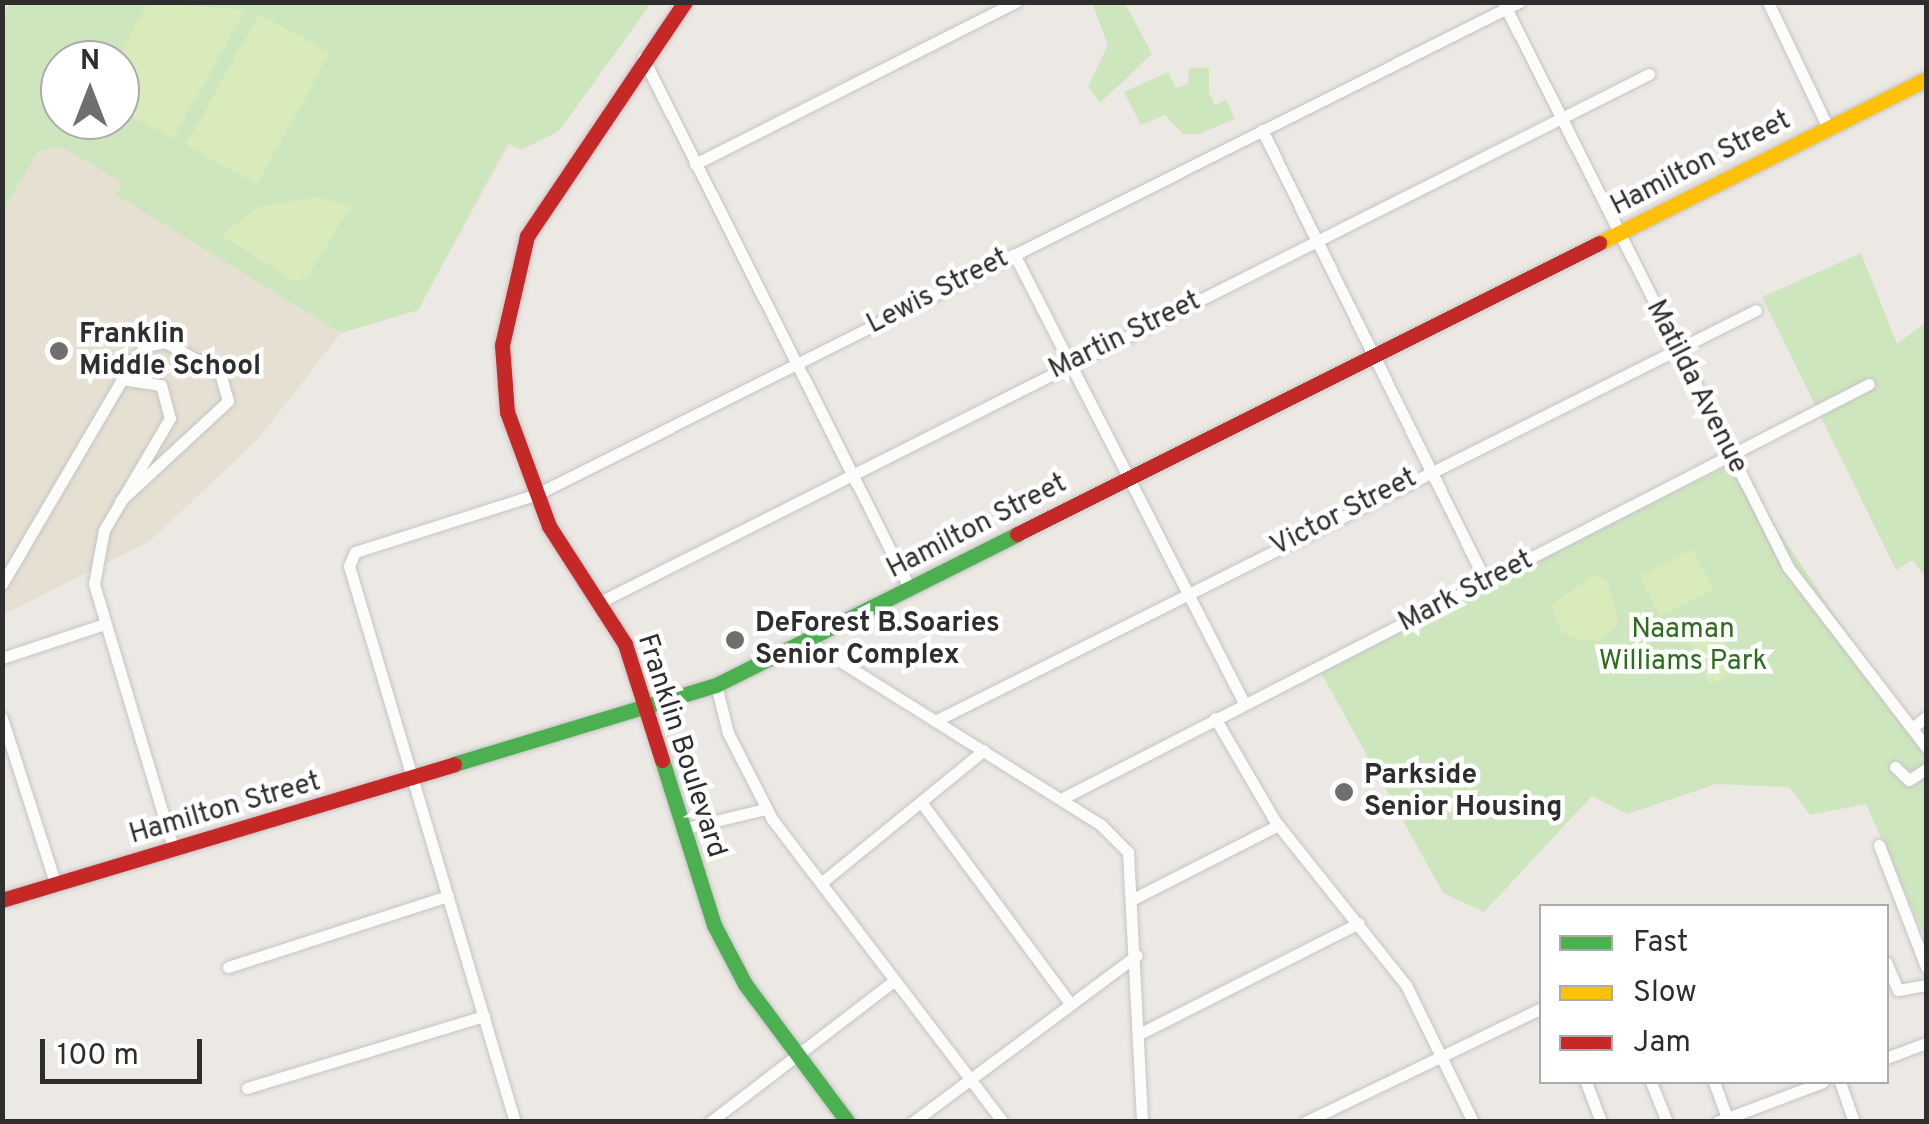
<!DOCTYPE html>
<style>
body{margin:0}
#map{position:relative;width:1929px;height:1124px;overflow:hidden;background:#ece8e4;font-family:Overpass,sans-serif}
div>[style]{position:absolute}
.education>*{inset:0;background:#e6e0d3}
.green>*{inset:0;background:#cee6be}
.pitch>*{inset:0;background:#d9eabb}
.roads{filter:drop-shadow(0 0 2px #c5c4c5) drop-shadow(0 0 2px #c5c4c5)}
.street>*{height:11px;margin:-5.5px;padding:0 5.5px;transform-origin:5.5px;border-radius:5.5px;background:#fcfcfb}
.fast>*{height:15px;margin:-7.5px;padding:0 7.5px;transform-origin:7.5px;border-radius:7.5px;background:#4caf50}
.slow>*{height:15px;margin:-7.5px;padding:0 7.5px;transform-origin:7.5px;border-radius:7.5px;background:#ffc107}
.jam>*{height:15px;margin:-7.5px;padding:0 7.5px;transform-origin:7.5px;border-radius:7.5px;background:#c62828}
.dots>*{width:28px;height:28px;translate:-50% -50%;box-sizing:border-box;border:5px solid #fff;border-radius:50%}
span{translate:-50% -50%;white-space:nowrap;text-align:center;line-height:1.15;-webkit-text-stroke:9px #fff;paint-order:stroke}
.street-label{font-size:28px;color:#2e2e2e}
.poi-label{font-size:28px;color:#2e2e2e;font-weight:700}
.left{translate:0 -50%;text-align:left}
.park-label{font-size:28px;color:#2c6e1b}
.frame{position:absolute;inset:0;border:5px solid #2e2e2e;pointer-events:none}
.legend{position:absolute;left:1539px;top:904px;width:350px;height:180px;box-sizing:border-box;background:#fff;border:2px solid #ababab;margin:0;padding:12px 18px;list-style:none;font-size:30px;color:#2e2e2e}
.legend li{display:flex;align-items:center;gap:20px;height:50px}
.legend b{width:50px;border:2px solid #ababab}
.north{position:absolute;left:40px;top:40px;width:100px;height:100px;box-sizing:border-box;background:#fff;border:2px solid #ababab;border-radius:50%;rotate:0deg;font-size:28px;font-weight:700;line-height:40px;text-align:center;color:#2e2e2e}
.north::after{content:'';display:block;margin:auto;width:35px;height:45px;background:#706f6e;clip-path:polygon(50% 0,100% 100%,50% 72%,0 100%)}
.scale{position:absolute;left:40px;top:1039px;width:162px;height:45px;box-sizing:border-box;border:5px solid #2e2e2e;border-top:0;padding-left:12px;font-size:30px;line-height:35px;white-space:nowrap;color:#2e2e2e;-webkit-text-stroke:8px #fff;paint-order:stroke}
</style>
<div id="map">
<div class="education">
<i style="clip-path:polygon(evenodd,10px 2px,587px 3px,418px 310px,341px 333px,258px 439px,150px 541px,3px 615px,2px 16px,10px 2px,60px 60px,120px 60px,120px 120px,60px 120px,60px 60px)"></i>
</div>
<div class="green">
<i style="clip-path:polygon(evenodd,652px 2px,559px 131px,521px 150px,507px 143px,418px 310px,341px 333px,116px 195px,123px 183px,60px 146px,38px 151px,3px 212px,2px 16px,10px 3px,652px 2px,60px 60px,120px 60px,120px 120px,60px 120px,60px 60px)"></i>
<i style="clip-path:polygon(1092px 3px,1125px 3px,1152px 54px,1100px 103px,1088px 86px,1108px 45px)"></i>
<i style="clip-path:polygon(1189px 68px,1209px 68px,1209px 93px,1215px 105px,1226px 100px,1235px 119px,1198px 134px,1183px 134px,1165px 115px,1141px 125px,1124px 92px,1168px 72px,1176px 88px,1188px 84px)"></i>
<i style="clip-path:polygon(1861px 253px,1897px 344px,1926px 322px,1924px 575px,1912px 560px,1896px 570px,1762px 297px)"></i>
<i style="clip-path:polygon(1733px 463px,1926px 751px,1926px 940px,1866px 804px,1810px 815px,1789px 787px,1716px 784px,1627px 814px,1592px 796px,1484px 912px,1443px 893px,1319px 669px)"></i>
</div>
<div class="pitch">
<i style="clip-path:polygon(148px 3px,245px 10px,173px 139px,120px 110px,116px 60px)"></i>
<i style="clip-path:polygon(259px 14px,330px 53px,257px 184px,186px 145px)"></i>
<i style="clip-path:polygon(317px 197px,351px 206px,307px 278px,294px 281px,221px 235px,259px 207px)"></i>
<i style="clip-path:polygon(1692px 549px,1713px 590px,1660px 616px,1640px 576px)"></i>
<i style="clip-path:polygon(1595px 574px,1608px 582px,1619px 625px,1598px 641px,1580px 640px,1561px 632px,1551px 605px)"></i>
<i style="clip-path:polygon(1712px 618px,1738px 671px,1710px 684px,1684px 631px)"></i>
</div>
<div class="roads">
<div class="street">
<i style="left:1503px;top:2px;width:633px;rotate:63.23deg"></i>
<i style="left:1788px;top:567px;width:227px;rotate:52.5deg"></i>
<i style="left:1768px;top:2px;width:140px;rotate:64.5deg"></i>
<i style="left:643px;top:58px;width:594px;rotate:63.31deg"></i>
<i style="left:1262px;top:130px;width:504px;rotate:63.64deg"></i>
<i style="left:695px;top:164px;width:360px;rotate:-26.8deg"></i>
<i style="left:1014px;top:254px;width:504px;rotate:62.88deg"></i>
<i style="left:122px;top:379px;width:39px;rotate:9deg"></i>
<i style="left:161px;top:385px;width:34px;rotate:75deg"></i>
<i style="left:170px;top:418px;width:130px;rotate:120.5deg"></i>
<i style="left:104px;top:530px;width:55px;rotate:100.5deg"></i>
<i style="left:94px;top:584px;width:278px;rotate:73.3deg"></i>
<i style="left:2px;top:584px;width:255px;rotate:-59.6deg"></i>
<i style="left:131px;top:364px;width:23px;rotate:-52deg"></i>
<i style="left:145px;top:346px;width:20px;rotate:-11deg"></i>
<i style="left:165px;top:342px;width:63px;rotate:29.4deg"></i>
<i style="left:220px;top:373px;width:29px;rotate:74deg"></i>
<i style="left:228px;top:401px;width:147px;rotate:137.2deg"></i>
<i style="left:602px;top:601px;width:1172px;rotate:-26.72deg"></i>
<i style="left:811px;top:643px;width:341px;rotate:32.1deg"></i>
<i style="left:1100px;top:824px;width:40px;rotate:45deg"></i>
<i style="left:1128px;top:852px;width:270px;rotate:87deg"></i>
<i style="left:2px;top:658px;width:108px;rotate:-18.3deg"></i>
<i style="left:716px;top:685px;width:49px;rotate:76deg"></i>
<i style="left:728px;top:733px;width:97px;rotate:62.9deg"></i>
<i style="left:772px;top:819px;width:381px;rotate:52.7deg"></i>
<i style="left:2px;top:718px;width:176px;rotate:72.1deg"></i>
<i style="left:1215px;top:718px;width:119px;rotate:59.8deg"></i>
<i style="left:1275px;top:821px;width:210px;rotate:51.4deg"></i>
<i style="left:1406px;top:985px;width:153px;rotate:63.9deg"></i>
<i style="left:935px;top:721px;width:918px;rotate:-26.59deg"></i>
<i style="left:1912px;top:728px;width:18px;rotate:-38deg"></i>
<i style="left:1895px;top:767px;width:19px;rotate:43deg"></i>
<i style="left:1909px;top:780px;width:20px;rotate:-33deg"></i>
<i style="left:1061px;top:799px;width:908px;rotate:-27.19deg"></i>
<i style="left:921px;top:802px;width:249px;rotate:53.5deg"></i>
<i style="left:682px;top:829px;width:85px;rotate:-13.5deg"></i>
<i style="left:1879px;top:845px;width:131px;rotate:68.9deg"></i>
<i style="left:821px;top:883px;width:210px;rotate:-39.2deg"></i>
<i style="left:1135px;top:898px;width:161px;rotate:-27deg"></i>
<i style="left:1886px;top:962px;width:30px;rotate:67deg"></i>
<i style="left:1898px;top:990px;width:28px;rotate:-10deg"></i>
<i style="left:228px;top:967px;width:231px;rotate:-17.9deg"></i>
<i style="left:1139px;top:1034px;width:246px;rotate:-26.8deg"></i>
<i style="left:1886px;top:1058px;width:43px;rotate:-20.6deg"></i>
<i style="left:1586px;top:1082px;width:43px;rotate:69.4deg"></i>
<i style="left:1651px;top:1082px;width:43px;rotate:68.2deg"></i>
<i style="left:1714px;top:1082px;width:38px;rotate:70deg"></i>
<i style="left:1840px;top:1082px;width:42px;rotate:70.7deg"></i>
<i style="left:247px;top:1088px;width:248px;rotate:-16.9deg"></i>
<i style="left:515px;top:1122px;width:580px;rotate:-106.62deg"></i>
<i style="left:349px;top:566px;width:15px;rotate:-67deg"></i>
<i style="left:355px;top:552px;width:189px;rotate:-17.6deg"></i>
<i style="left:535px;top:495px;width:1101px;rotate:-26.61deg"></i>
<i style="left:710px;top:1122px;width:233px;rotate:-37.5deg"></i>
<i style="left:913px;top:1122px;width:279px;rotate:-36.7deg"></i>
<i style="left:1305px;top:1122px;width:263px;rotate:-25.7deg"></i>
<i style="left:1717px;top:1122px;width:113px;rotate:-20.7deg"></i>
</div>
<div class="fast">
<i style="left:662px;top:760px;width:173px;rotate:72.5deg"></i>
<i style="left:714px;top:925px;width:67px;rotate:62.3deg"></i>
<i style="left:745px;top:984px;width:172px;rotate:53.3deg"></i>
<i style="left:454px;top:764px;width:274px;rotate:-16.8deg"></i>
<i style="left:716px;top:685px;width:337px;rotate:-26.6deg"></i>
</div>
<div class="slow">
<i style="left:1599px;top:243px;width:366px;rotate:-26.6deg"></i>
</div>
<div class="jam">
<i style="left:1017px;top:534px;width:651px;rotate:-26.57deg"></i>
<i style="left:662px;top:760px;width:122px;rotate:-107.7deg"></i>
<i style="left:625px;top:644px;width:140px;rotate:-122.8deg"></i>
<i style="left:549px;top:526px;width:121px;rotate:-110.2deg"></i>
<i style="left:507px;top:412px;width:67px;rotate:-94.3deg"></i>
<i style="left:502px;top:345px;width:112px;rotate:-77.1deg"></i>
<i style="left:527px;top:236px;width:282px;rotate:-56deg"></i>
<i style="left:2px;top:900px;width:472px;rotate:-16.7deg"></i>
</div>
</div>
<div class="dots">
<i style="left:59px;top:351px;background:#706f6e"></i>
<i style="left:735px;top:640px;background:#706f6e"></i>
<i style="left:1344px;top:792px;background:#706f6e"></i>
</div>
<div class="street-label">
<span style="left:1701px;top:164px;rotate:-27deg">Hamilton Street</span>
<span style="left:938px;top:292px;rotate:-27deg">Lewis Street</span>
<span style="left:1125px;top:336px;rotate:-26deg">Martin Street</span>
<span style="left:1696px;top:387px;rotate:63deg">Matilda Avenue</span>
<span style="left:1344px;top:513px;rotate:-27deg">Victor Street</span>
<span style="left:977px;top:527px;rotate:-27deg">Hamilton Street</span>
<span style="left:1466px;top:592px;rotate:-27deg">Mark Street</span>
<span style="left:681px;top:746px;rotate:72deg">Franklin Boulevard</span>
<span style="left:225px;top:809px;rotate:-16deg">Hamilton Street</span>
</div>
<div class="poi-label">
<span class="left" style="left:79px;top:351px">Franklin<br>Middle School</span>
<span class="left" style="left:755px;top:640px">DeForest B.Soaries<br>Senior Complex</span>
<span class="left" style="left:1364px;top:792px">Parkside<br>Senior Housing</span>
</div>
<div class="park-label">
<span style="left:1683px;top:646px">Naaman<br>Williams Park</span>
</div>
<div class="frame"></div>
<ul class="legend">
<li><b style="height:12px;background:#4caf50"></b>Fast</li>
<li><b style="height:12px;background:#ffc107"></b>Slow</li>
<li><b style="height:12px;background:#c62828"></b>Jam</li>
</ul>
<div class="north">N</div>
<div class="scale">100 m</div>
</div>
